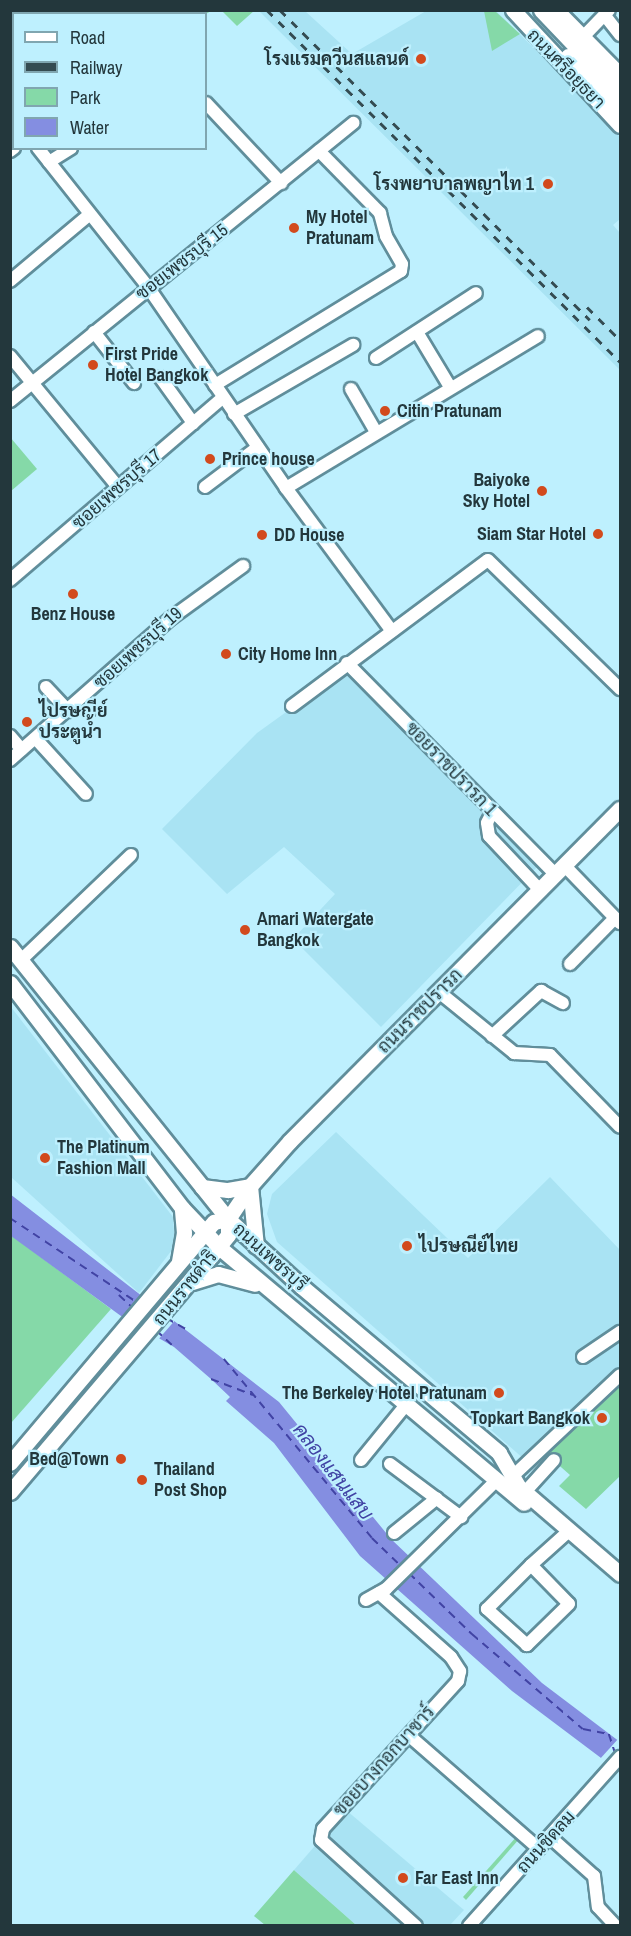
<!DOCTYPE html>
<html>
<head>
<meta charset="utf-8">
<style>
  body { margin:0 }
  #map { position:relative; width:631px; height:1936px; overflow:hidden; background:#bef0fe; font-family:"Archivo Narrow",Sarabun,sans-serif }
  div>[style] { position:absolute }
  .built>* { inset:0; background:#a9e3f3 }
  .green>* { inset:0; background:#85d9a8 }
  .water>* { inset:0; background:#848ee1 }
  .pier>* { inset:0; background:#bef0fe }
  .ferry>* { height:1.5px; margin-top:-0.75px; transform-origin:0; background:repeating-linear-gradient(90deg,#4143a4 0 8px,transparent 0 14px) }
  .roads { filter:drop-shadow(2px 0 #608e9b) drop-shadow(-2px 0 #608e9b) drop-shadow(0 2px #608e9b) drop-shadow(0 -2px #608e9b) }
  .minor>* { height:12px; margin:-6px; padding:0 6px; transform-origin:6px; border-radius:6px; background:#fff }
  .major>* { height:15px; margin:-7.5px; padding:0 7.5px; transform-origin:7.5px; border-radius:7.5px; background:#fff }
  .rail>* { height:3px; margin-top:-1.5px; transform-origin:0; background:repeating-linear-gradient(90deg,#344b51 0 8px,transparent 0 16px) }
  .dots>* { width:16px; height:16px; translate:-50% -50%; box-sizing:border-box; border:3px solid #bef0fe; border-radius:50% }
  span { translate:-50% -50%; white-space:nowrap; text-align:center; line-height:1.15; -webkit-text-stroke:4.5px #bef0fe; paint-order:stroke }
  .poi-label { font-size:18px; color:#23373c; font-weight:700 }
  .right { translate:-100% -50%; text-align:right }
  .left { translate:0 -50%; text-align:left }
  .street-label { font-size:18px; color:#23373c }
  .water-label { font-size:20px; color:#4143a4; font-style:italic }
  .frame { position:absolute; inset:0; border:12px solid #23373c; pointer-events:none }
  .legend { position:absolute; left:12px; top:12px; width:195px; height:138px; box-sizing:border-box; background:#bef0fe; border:2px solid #80a6b0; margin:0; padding:8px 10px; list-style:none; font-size:18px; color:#23373c }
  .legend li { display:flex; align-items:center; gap:12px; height:30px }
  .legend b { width:30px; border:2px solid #80a6b0 }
</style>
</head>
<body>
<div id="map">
  <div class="built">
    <div style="clip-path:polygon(259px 11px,305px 11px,352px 54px,426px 11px,496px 11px,547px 61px,620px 137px,620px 219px,613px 225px,620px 233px,620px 370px)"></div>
    <div style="clip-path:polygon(346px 669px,539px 865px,381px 1027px,293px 939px,335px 894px,284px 847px,227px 894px,162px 829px,257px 733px)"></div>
    <div style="clip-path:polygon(11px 1007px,173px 1217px,175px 1246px,139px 1293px,11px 1177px)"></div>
    <div style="clip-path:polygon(336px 1132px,468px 1258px,550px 1177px,620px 1250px,620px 1371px,525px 1460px,277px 1242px,267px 1214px,272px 1194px)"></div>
    <div style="clip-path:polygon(346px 1810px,464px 1910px,450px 1925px,356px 1925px,294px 1870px)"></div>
  </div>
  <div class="green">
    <div style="clip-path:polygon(255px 10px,237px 26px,222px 11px,222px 10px)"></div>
    <div style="clip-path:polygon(129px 11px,211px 11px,206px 14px)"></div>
    <div style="clip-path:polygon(484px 11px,495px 11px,520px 34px,492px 51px)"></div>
    <div style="clip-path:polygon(10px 437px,37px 469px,11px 491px,10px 491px)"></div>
    <div style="clip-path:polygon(11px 1235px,111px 1309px,11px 1423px)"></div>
    <div style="clip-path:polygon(620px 1382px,620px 1476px,586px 1509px,559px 1486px,570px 1475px,545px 1453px)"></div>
    <div style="clip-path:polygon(517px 1836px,520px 1838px,466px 1900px,463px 1897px)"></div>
    <div style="clip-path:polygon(294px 1870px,295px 1871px,356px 1925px,265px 1925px,254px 1916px)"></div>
  </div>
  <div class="water">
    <div style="clip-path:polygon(10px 1194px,279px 1402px,391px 1539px,542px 1683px,620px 1742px,613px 1767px,512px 1691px,360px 1556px,274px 1443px,226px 1401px,230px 1397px,211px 1379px,174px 1347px,121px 1316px,11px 1236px)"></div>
  </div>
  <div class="pier">
    <div style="clip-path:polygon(147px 1295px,177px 1318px,157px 1341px,124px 1322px)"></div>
    <div style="clip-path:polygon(619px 1738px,620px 1775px,619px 1776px,599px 1760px)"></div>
  </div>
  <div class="ferry">
    <div style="left:10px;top:1218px;width:154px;rotate:33.6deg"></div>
    <div style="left:119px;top:1295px;width:19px;rotate:43deg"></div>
    <div style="left:166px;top:1318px;width:23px;rotate:29deg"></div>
    <div style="left:156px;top:1330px;width:25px;rotate:43deg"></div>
    <div style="left:224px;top:1359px;width:232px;rotate:50.4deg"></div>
    <div style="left:372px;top:1538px;width:40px;rotate:44deg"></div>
    <div style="left:211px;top:1379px;width:45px;rotate:20.9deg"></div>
    <div style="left:409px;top:1573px;width:88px;rotate:44.1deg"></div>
    <div style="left:472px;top:1634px;width:146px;rotate:40.6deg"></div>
    <div style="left:583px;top:1729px;width:26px;rotate:11deg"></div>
    <div style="left:609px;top:1734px;width:22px;rotate:72deg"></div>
  </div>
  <div class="roads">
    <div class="minor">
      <div style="left:120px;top:10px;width:5px;rotate:53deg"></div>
      <div style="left:88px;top:14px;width:6px;rotate:-45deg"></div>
      <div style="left:606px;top:17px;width:23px;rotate:52deg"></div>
      <div style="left:583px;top:37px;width:37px;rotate:-46deg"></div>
      <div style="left:10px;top:71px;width:4px;rotate:-27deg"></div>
      <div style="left:206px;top:103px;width:110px;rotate:46.8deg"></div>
      <div style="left:10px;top:112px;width:6px;rotate:45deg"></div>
      <div style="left:38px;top:148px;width:177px;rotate:51.6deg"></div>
      <div style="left:148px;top:287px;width:244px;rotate:55.5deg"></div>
      <div style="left:286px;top:488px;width:178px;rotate:53.5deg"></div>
      <div style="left:10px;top:151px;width:5px;rotate:-37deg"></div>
      <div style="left:49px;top:162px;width:26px;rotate:-32deg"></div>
      <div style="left:10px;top:281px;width:103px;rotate:-39.9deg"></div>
      <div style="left:94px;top:332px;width:65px;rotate:51.9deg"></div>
      <div style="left:417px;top:332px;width:64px;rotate:59deg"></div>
      <div style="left:10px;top:356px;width:170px;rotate:50.5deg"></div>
      <div style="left:376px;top:358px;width:119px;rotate:-33deg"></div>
      <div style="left:160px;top:377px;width:57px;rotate:54.3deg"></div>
      <div style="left:215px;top:385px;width:218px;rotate:-31.5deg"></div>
      <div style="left:401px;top:271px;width:7px;rotate:-82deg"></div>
      <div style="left:402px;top:264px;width:32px;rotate:-120deg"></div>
      <div style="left:386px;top:236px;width:24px;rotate:-105deg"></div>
      <div style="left:380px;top:213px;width:87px;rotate:-134.5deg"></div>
      <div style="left:351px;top:389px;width:50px;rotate:59.8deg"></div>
      <div style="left:10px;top:401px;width:442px;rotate:-39deg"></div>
      <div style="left:234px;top:414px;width:138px;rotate:-30.1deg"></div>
      <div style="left:205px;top:487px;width:66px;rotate:-37deg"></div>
      <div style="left:286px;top:488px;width:294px;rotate:-31.1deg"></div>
      <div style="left:10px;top:580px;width:279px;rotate:-40.6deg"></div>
      <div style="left:347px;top:663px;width:296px;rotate:45.4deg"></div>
      <div style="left:46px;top:687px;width:33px;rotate:47deg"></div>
      <div style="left:292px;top:706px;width:244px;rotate:-36.7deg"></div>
      <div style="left:488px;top:560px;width:185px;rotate:44.3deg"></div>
      <div style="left:10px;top:736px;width:18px;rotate:49deg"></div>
      <div style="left:36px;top:739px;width:74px;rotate:47.7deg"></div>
      <div style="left:10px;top:760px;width:215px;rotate:-41.4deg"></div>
      <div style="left:171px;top:618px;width:89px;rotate:-35.8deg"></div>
      <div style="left:493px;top:811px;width:13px;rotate:117deg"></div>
      <div style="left:487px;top:823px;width:13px;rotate:81deg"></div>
      <div style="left:489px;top:836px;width:74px;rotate:46.6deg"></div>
      <div style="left:564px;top:865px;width:81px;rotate:46deg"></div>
      <div style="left:21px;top:960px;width:152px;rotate:-43.7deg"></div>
      <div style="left:570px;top:964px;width:64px;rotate:-45.6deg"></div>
      <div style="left:439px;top:992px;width:97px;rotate:39.1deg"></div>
      <div style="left:514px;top:1053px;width:36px;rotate:3deg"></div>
      <div style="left:550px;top:1055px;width:100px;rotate:45.8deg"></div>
      <div style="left:492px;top:1036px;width:67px;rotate:-42.6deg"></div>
      <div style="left:541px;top:991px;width:25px;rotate:29deg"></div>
      <div style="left:583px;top:1357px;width:45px;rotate:-34deg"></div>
      <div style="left:361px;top:1460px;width:70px;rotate:-50.8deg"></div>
      <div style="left:390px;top:1464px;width:89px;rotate:36.7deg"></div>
      <div style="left:515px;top:1474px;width:144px;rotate:-43.3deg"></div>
      <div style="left:525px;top:1492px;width:43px;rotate:-47.8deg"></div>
      <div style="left:394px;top:1533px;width:55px;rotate:-39.1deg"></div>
      <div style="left:531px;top:1565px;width:54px;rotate:45.7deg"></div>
      <div style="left:569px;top:1604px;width:59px;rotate:135.7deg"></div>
      <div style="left:527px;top:1645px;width:54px;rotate:-138deg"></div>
      <div style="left:487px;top:1609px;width:62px;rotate:-45deg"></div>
      <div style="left:531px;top:1565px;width:52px;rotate:-41.9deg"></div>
      <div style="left:379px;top:1593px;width:96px;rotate:41.6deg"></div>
      <div style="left:451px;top:1657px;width:17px;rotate:57deg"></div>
      <div style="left:460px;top:1671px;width:10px;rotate:101deg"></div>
      <div style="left:458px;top:1681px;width:200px;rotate:132.4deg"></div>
      <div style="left:323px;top:1829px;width:11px;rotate:100deg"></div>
      <div style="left:321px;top:1840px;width:128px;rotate:42.2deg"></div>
      <div style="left:366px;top:1600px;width:23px;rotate:-29deg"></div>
      <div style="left:386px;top:1589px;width:154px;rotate:-44.5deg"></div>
      <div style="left:413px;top:1739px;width:167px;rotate:41.1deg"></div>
      <div style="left:550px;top:1837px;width:59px;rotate:41.6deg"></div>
      <div style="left:594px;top:1876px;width:31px;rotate:83deg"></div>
      <div style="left:598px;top:1907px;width:26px;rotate:47deg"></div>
      <div style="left:469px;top:1926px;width:227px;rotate:-48.2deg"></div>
    </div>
    <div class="major">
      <div style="left:513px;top:10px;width:157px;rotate:47.1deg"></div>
      <div style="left:541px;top:10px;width:115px;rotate:46.4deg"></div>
      <div style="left:556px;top:10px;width:91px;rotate:45.4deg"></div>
      <div style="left:568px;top:56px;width:74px;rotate:45.5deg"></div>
      <div style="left:10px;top:947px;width:349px;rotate:51.3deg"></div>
      <div style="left:228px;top:1219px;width:99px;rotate:42.5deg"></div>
      <div style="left:301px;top:1286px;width:259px;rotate:40.1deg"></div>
      <div style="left:499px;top:1453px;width:39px;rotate:60deg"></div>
      <div style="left:519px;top:1487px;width:133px;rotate:40.7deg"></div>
      <div style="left:10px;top:983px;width:283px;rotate:52.6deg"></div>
      <div style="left:182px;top:1208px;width:54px;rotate:46.5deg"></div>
      <div style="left:219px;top:1247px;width:398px;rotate:40deg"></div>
      <div style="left:250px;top:1186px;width:60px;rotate:84.3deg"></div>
      <div style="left:202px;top:1187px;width:26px;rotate:7deg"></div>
      <div style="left:228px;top:1190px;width:22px;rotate:-10deg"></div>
      <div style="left:228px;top:1219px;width:40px;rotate:-56deg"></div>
      <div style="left:250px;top:1186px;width:60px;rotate:-48.4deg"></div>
      <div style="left:290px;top:1141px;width:468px;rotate:-45.2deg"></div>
      <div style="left:179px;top:1261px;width:28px;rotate:-80deg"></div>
      <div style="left:184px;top:1233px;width:25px;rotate:-95deg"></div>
      <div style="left:192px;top:1282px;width:27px;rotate:-17deg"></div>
      <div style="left:218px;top:1274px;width:38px;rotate:15deg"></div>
      <div style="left:10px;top:1463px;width:316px;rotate:-49.8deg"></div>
      <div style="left:214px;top:1222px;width:14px;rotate:-12deg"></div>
      <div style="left:10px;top:1492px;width:310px;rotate:-49.6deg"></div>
      <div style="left:211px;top:1256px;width:27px;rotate:-51deg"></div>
      <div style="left:228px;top:1235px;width:16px;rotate:-90deg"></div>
    </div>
  </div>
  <div class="rail">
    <div style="left:267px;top:10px;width:499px;rotate:44.9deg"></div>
    <div style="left:280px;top:10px;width:438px;rotate:45deg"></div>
    <div style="left:587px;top:307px;width:47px;rotate:45deg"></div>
  </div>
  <div class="dots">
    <div style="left:421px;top:59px;background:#d24a1d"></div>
    <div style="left:548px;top:184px;background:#d24a1d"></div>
    <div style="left:294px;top:228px;background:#d24a1d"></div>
    <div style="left:93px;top:365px;background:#d24a1d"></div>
    <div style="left:385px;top:411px;background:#d24a1d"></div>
    <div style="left:210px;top:459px;background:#d24a1d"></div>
    <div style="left:542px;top:491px;background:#d24a1d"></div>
    <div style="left:598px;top:534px;background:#d24a1d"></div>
    <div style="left:262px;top:535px;background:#d24a1d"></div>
    <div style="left:73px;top:594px;background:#d24a1d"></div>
    <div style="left:226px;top:654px;background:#d24a1d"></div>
    <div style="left:27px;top:722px;background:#d24a1d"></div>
    <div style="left:245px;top:930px;background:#d24a1d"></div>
    <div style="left:45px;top:1158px;background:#d24a1d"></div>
    <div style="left:407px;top:1246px;background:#d24a1d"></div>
    <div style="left:499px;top:1393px;background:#d24a1d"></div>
    <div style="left:602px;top:1418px;background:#d24a1d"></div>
    <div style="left:121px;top:1459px;background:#d24a1d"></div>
    <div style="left:142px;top:1480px;background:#d24a1d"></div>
    <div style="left:403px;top:1878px;background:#d24a1d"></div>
  </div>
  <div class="poi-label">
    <span class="right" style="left:409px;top:59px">โรงแรมควีนสแลนด์</span>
    <span class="right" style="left:534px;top:184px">โรงพยาบาลพญาไท 1</span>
    <span class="left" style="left:306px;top:228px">My Hotel<br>Pratunam</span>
    <span class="left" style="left:105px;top:365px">First Pride<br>Hotel Bangkok</span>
    <span class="left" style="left:397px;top:411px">Citin Pratunam</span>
    <span class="left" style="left:222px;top:459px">Prince house</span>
    <span class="right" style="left:530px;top:491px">Baiyoke<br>Sky Hotel</span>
    <span class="right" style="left:586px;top:534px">Siam Star Hotel</span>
    <span class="left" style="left:274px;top:535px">DD House</span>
    <span style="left:73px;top:614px">Benz House</span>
    <span class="left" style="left:238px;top:654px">City Home Inn</span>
    <span class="left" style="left:39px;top:722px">ไปรษณีย์<br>ประตูน้ำ</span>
    <span class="left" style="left:257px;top:930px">Amari Watergate<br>Bangkok</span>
    <span class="left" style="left:57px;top:1158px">The Platinum<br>Fashion Mall</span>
    <span class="left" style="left:419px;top:1246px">ไปรษณีย์ไทย</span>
    <span class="right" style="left:487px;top:1393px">The Berkeley Hotel Pratunam</span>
    <span class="right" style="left:590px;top:1418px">Topkart Bangkok</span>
    <span class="right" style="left:109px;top:1459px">Bed@Town</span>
    <span class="left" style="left:154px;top:1480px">Thailand<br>Post Shop</span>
    <span class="left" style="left:415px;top:1878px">Far East Inn</span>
  </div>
  <div class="street-label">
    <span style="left:566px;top:69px;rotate:46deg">ถนนศรีอยุธยา</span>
    <span style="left:182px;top:262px;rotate:-38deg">ซอยเพชรบุรี 15</span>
    <span style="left:117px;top:489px;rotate:-41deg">ซอยเพชรบุรี 17</span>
    <span style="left:138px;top:648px;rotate:-42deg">ซอยเพชรบุรี 19</span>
    <span style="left:451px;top:769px;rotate:46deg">ซอยราชปรารภ 1</span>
    <span style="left:420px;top:1011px;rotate:-45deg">ถนนราชปรารภ</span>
    <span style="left:270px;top:1257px;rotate:42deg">ถนนเพชรบุรี</span>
    <span style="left:185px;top:1288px;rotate:-51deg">ถนนราชดำริ</span>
    <span style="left:384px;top:1761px;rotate:-48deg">ซอยบางกอกบาซาร์</span>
    <span style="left:546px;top:1842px;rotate:-48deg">ถนนชิดลม</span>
  </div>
  <div class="water-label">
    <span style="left:334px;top:1471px;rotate:52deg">คลองแสนแสบ</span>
  </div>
  <div class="frame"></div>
  <ul class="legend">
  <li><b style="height:8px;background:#fff"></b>Road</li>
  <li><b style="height:8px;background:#344b51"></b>Railway</li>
  <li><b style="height:16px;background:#85d9a8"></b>Park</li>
  <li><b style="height:16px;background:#848ee1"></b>Water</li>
  </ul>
</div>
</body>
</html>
